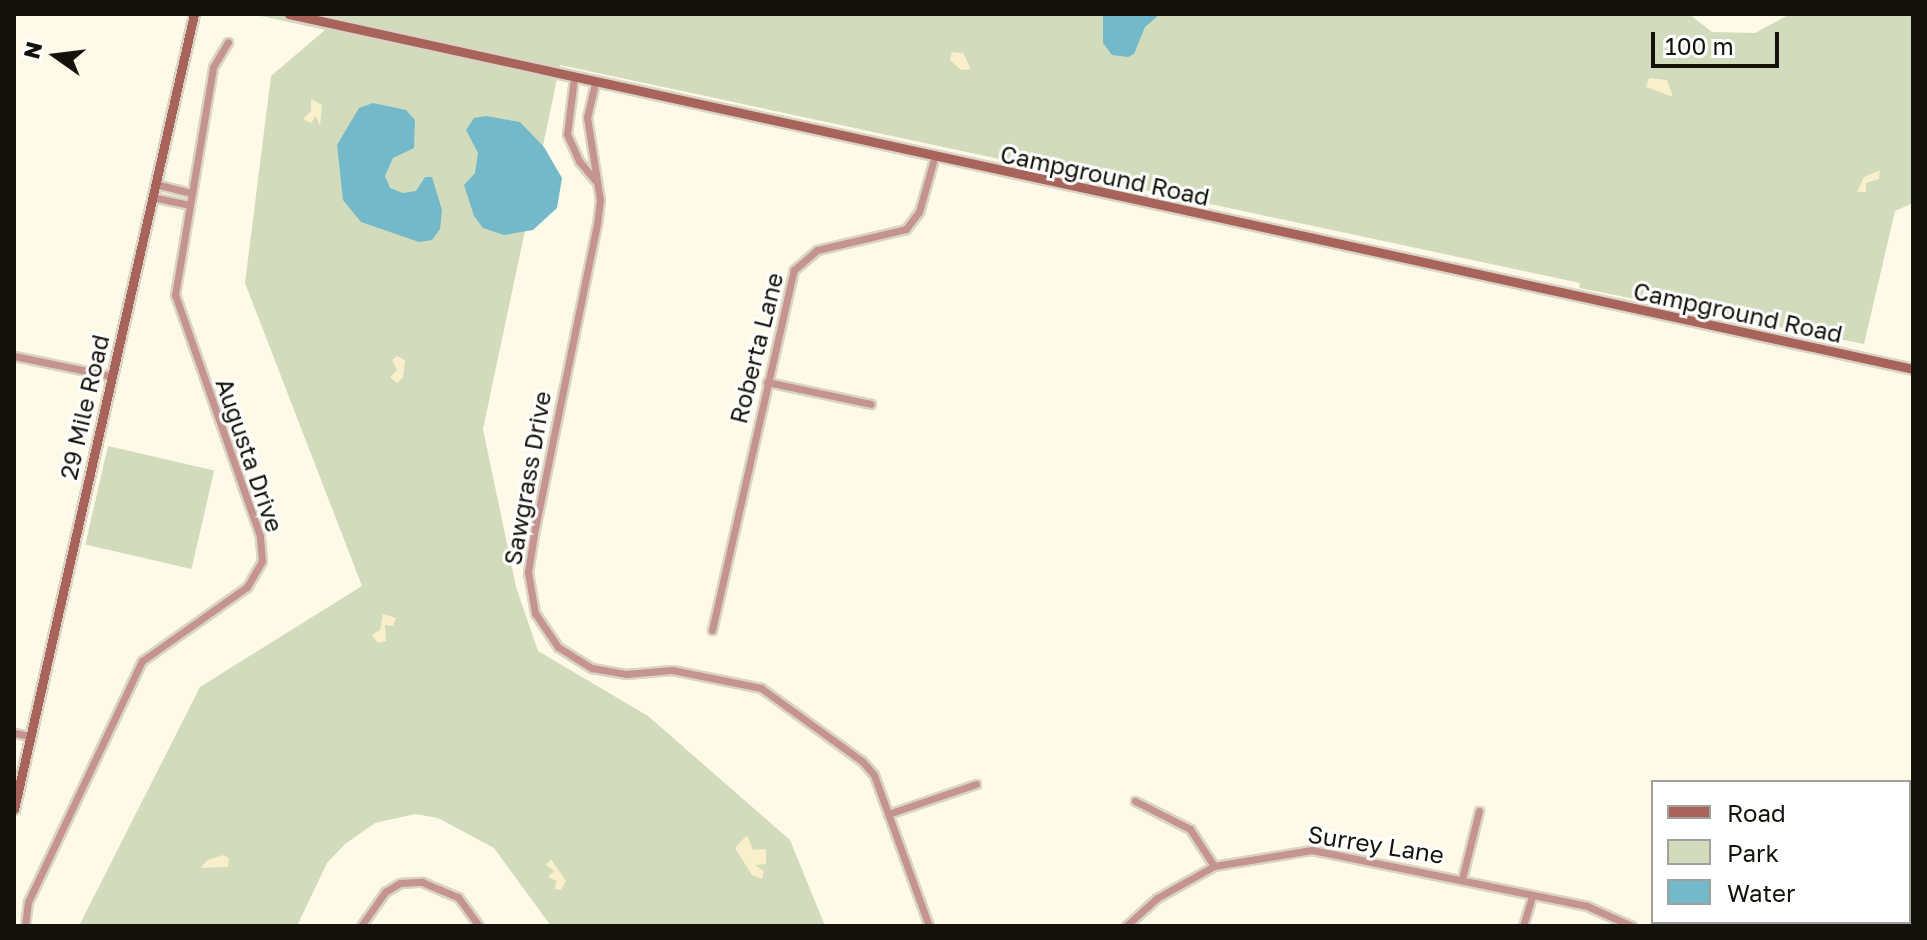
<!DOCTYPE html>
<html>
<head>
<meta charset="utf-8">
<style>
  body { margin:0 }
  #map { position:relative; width:1927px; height:940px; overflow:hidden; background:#fff9e8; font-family:"Golos Text",sans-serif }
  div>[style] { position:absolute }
  .green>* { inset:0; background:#d2dcbc; transform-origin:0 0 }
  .sand>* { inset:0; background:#f9efca }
  .water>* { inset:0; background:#73b9ca }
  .roads { filter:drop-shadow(2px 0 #dad4c5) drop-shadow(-2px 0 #dad4c5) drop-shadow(0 2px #dad4c5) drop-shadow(0 -2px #dad4c5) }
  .street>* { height:7px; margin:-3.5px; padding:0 3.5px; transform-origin:3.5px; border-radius:3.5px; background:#c5948e }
  .secondary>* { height:9px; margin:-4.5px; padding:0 4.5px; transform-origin:4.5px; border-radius:4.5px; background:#a8635b }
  span { translate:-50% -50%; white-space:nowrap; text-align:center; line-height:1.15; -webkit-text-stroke:6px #fff; paint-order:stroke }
  .street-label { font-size:24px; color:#15120b }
  .frame { position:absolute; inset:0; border:16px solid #15120b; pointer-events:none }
  .legend { position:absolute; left:1651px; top:780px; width:260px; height:144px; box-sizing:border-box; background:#fff; border:2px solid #a1a09d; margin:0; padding:10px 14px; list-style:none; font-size:24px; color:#15120b }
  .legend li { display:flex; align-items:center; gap:16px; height:40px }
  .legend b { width:40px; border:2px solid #a1a09d }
  .north { position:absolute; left:16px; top:16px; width:80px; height:80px; -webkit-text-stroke:6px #fff; paint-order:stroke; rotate:284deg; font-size:22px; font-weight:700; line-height:32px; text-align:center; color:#15120b }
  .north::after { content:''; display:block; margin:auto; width:28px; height:36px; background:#15120b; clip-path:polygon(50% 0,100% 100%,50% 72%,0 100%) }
  .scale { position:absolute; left:1651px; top:32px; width:128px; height:36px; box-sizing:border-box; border:4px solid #15120b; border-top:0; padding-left:10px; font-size:24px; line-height:28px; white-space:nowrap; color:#15120b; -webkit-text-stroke:6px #fff; paint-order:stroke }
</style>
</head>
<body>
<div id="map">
  <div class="green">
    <div style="clip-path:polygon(252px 14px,1689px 14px,1712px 32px,1755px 33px,1790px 14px,1913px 14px,1913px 203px,1895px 211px,1864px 344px,1579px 288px,1580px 283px,560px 65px,483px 429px,516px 587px,538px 651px,648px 716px,790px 840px,825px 926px,551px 926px,494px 848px,438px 818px,415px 814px,375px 823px,345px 844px,327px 863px,297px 926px,79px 926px,200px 687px,362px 586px,245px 283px,271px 76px,325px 30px)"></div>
    <div style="left:108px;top:446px;width:109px;height:101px;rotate:13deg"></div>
  </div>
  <div class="sand">
    <div style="clip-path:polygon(952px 52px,963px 53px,971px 69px,961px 70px,950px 60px)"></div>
    <div style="clip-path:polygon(1649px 78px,1667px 80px,1673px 97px,1646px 87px)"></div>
    <div style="clip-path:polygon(311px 99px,322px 105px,320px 126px,316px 116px,311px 123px,303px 119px,311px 111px)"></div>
    <div style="clip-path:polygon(1880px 170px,1879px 179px,1866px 183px,1866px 192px,1857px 192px,1864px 177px)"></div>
    <div style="clip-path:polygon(397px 356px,405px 360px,403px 378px,397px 383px,390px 377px,397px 370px,392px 360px)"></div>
    <div style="clip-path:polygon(383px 614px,396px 618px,393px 626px,385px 625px,386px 641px,378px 643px,372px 635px,380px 630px)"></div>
    <div style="clip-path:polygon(747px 835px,753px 850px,766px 849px,766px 864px,755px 865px,764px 871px,762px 879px,752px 875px,735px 848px)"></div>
    <div style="clip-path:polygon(224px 855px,229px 859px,228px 867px,201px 868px,207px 860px)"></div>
    <div style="clip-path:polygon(551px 859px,566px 881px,561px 890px,554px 889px,557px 881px,548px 877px,554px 871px,546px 865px)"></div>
  </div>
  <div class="water">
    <div style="clip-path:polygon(1103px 14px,1160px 14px,1145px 27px,1134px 54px,1128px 57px,1112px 55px,1103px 43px)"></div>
    <div style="clip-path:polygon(373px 103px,406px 110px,415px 120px,414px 148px,393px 158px,385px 176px,390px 188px,403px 193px,416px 191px,425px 177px,432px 177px,442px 210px,440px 229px,432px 240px,419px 242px,361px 222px,343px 200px,337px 145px,359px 108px)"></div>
    <div style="clip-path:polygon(486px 116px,520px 122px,544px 147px,562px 178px,557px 208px,533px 230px,504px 235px,483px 228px,474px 216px,464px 185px,475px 173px,478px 153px,466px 130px,474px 118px)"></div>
  </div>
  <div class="roads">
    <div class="street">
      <div style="left:574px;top:78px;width:56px;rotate:97.1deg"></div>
      <div style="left:567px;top:134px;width:30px;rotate:66deg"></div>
      <div style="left:579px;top:161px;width:25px;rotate:50deg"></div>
      <div style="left:595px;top:83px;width:35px;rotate:103deg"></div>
      <div style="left:587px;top:117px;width:84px;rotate:81.1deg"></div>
      <div style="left:600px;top:200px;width:24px;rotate:97deg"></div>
      <div style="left:597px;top:224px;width:310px;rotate:101.5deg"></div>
      <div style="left:535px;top:528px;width:45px;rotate:99deg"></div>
      <div style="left:528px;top:572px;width:42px;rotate:80.3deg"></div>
      <div style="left:535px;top:613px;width:41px;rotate:55.9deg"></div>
      <div style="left:558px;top:647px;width:40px;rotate:32deg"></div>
      <div style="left:592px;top:668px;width:35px;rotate:10deg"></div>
      <div style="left:626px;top:674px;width:46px;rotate:-5deg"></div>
      <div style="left:672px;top:670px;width:91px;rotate:11.4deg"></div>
      <div style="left:761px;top:688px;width:125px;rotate:35.9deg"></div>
      <div style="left:862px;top:761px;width:18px;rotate:49deg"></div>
      <div style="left:874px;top:775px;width:161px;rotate:70deg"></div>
      <div style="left:155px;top:184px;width:37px;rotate:14deg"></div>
      <div style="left:152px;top:197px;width:38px;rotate:12deg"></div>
      <div style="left:14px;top:356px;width:99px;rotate:11.7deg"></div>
      <div style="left:767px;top:382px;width:106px;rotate:11.9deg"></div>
      <div style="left:712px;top:630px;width:369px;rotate:-77.2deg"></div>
      <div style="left:794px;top:270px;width:30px;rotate:-41deg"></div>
      <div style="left:817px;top:250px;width:91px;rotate:-13.3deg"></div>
      <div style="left:906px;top:229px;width:21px;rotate:-53deg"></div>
      <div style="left:919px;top:212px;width:55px;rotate:-74.2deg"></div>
      <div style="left:14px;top:733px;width:16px;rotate:11deg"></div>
      <div style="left:1135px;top:801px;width:62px;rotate:27deg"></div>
      <div style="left:1190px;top:829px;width:44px;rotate:57deg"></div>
      <div style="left:888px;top:814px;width:93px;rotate:-18.8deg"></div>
      <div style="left:1462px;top:879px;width:70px;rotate:-76deg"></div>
      <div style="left:25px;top:926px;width:24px;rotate:-83deg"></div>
      <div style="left:28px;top:902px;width:267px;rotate:-64.7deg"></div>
      <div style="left:142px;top:661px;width:128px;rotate:-35.2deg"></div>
      <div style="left:247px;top:587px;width:30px;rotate:-60deg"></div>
      <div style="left:262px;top:561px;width:25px;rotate:-95deg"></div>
      <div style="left:260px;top:536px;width:256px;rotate:-109.4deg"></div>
      <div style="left:175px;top:295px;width:231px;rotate:-80.5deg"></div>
      <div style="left:213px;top:67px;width:29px;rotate:-59deg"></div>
      <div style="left:361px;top:926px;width:42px;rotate:-54.8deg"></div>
      <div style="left:385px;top:892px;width:17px;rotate:-31deg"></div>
      <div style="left:400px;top:883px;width:22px;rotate:-3deg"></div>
      <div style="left:422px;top:882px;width:39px;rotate:23deg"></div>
      <div style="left:458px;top:897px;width:36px;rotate:54deg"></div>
      <div style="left:1126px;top:926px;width:42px;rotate:-42.1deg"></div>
      <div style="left:1157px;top:898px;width:65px;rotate:-29.3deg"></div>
      <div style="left:1214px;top:866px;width:99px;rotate:-9.3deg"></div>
      <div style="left:1312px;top:850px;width:281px;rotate:11.5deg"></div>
      <div style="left:1587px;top:906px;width:49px;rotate:24deg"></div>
      <div style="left:1523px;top:926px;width:31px;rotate:-73deg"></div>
    </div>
    <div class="secondary">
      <div style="left:289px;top:14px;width:1662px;rotate:12.33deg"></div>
      <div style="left:14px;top:809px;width:815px;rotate:-77.24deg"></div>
    </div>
  </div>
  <div class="street-label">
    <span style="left:1105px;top:175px;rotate:12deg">Campground Road</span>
    <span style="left:1738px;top:312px;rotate:12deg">Campground Road</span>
    <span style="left:756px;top:348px;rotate:-76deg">Roberta Lane</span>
    <span style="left:84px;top:407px;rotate:-77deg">29 Mile Road</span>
    <span style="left:250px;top:455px;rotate:71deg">Augusta Drive</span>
    <span style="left:527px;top:478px;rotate:-80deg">Sawgrass Drive</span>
    <span style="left:1376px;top:844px;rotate:9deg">Surrey Lane</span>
  </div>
  <div class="frame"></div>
  <ul class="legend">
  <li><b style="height:10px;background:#a8635b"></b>Road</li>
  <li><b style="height:22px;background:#d2dcbc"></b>Park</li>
  <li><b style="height:22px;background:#73b9ca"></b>Water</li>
  </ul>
  <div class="north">N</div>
  <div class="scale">100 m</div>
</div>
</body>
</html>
